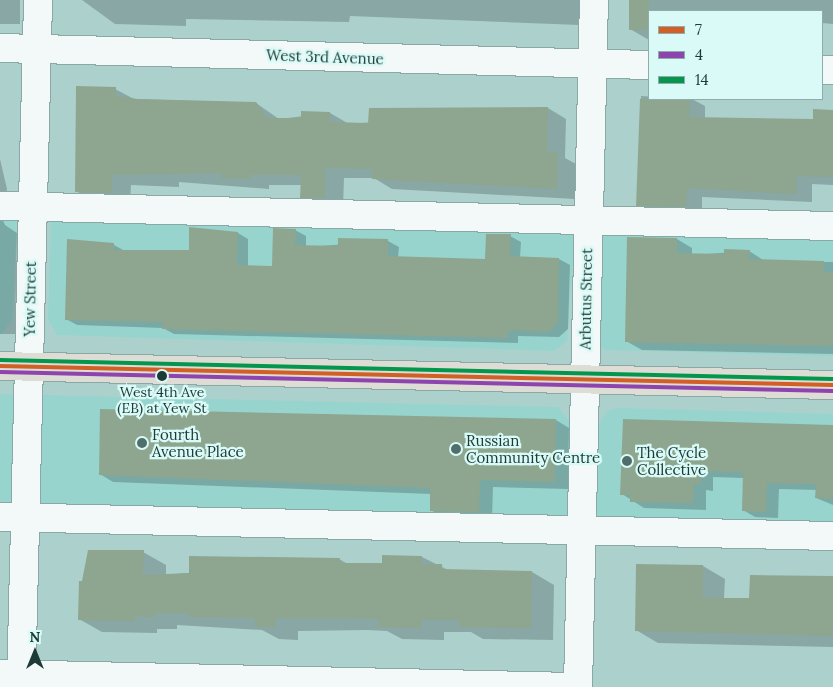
<!DOCTYPE html>
<html>
<head>
<meta charset="utf-8">
<style>
  body { margin:0 }
  #map { position:relative; width:833px; height:687px; overflow:hidden; background:#acd1cd; font-family:Lora,serif }
  div>[style] { position:absolute }
  .built>* { inset:0; background:#98d4ce }
  .shadow>* { inset:0; background:#0003; transform-origin:0 0 }
  .building>* { inset:0; background:#8ea68f; transform-origin:0 0 }
  .roads { filter:drop-shadow(1px 0 #8aa8a4) drop-shadow(-1px 0 #8aa8a4) drop-shadow(0 1px #8aa8a4) drop-shadow(0 -1px #8aa8a4) }
  .minor>* { height:28px; margin:-14px; padding:0 14px; transform-origin:14px; border-radius:14px; background:#f3f8f8 }
  .major>* { height:28px; margin:-14px; padding:0 14px; transform-origin:14px; border-radius:14px; background:#ddddd6 }
  .bus-1>* { height:4px; margin:-2px; padding:0 2px; transform-origin:2px; border-radius:2px; background:#d25f25 }
  .bus-2>* { height:4px; margin:-2px; padding:0 2px; transform-origin:2px; border-radius:2px; background:#8e44ad }
  .bus-3>* { height:4px; margin:-2px; padding:0 2px; transform-origin:2px; border-radius:2px; background:#04964d }
  .dots>* { width:14px; height:14px; translate:-50% -50%; box-sizing:border-box; border:2px solid #d9faf6; border-radius:50% }
  span { translate:-50% -50%; white-space:nowrap; text-align:center; line-height:1.15; -webkit-text-stroke:4.5px #d9faf6; paint-order:stroke }
  .bus-label { font-size:14px; color:#1e3a37 }
  .street-label { font-size:15px; color:#1e3a37 }
  .poi-label { font-size:15px; color:#1e3a37 }
  .left { translate:0 -50%; text-align:left }
  .legend { position:absolute; left:648px; top:10px; width:175px; height:90px; box-sizing:border-box; background:#d9faf6; border:1px solid #8eadaa; margin:0; padding:6px 9px; list-style:none; font-size:15px; color:#1e3a37 }
  .legend li { display:flex; align-items:center; gap:10px; height:25px }
  .legend b { width:25px; border:1px solid #8eadaa }
  .north { position:absolute; left:10px; top:627px; width:50px; height:50px; -webkit-text-stroke:4px #d9faf6; paint-order:stroke; rotate:0deg; font-size:14px; font-weight:700; line-height:20px; text-align:center; color:#1e3a37 }
  .north::after { content:''; display:block; margin:auto; width:18px; height:22px; background:#1e3a37; clip-path:polygon(50% 0,100% 100%,50% 72%,0 100%) }
</style>
</head>
<body>
<div id="map">
  <div class="built">
    <div style="clip-path:polygon(0 215px,17px 219px,12px 320px,0 336px)"></div>
    <div style="clip-path:polygon(51px 217px,560px 226px,575px 235px,567px 341px,554px 351px,57px 335px,48px 320px)"></div>
    <div style="clip-path:polygon(833px 232px,833px 356px,607px 350px,596px 345px,597px 233px)"></div>
    <div style="clip-path:polygon(0 394px,558px 407px,572px 424px,570px 510px,563px 518px,0 507px)"></div>
    <div style="clip-path:polygon(618px 408px,833px 414px,833px 529px,596px 522px,598px 425px,607px 411px)"></div>
  </div>
  <div class="shadow">
    <div style="left:0;top:0;width:20px;height:24px"></div>
    <div style="clip-path:polygon(82px 0,580px 0,579px 25px,350px 16px,349px 22px,186px 19px,186px 26px,115px 24px)"></div>
    <div style="clip-path:polygon(630px 0,833px 0,833px 24px,822px 23px,822px 11px,649px 11px,649px 40px,630px 29px)"></div>
    <div style="clip-path:polygon(115px 89px,134px 99px,256px 103px,279px 119px,330px 113px,349px 124px,548px 108px,566px 119px,565px 158px,576px 164px,575px 199px,392px 189px,374px 178px,344px 178px,343px 208px,320px 208px,301px 197px,302px 185px,269px 185px,269px 189px,179px 182px,179px 187px,131px 185px,130px 203px,95px 202px,76px 191px)"></div>
    <div style="clip-path:polygon(641px 96px,692px 99px,705px 106px,705px 119px,814px 120px,833px 111px,833px 185px,812px 184px,812px 202px,702px 197px,702px 215px,653px 214px,638px 205px)"></div>
    <div style="clip-path:polygon(0 159px,7px 189px,1px 216px,5px 225px,17px 233px,15px 334px,0 334px)"></div>
    <div style="clip-path:polygon(191px 228px,238px 233px,248px 239px,248px 266px,273px 267px,295px 230px,306px 236px,306px 247px,388px 241px,399px 247px,398px 258px,486px 261px,510px 236px,521px 242px,520px 258px,559px 259px,570px 265px,568px 329px,559px 337px,518px 336px,518px 343px,174px 334px,163px 328px,77px 325px,66px 319px,114px 245px,125px 251px,190px 252px)"></div>
    <div style="clip-path:polygon(677px 239px,692px 248px,692px 255px,749px 251px,765px 261px,833px 262px,833px 354px,642px 350px,626px 341px)"></div>
    <div style="clip-path:polygon(101px 410px,556px 420px,569px 428px,568px 489px,493px 487px,492px 519px,444px 518px,431px 510px,431px 494px,113px 482px,100px 474px)"></div>
    <div style="clip-path:polygon(833px 426px,833px 505px,816px 498px,817px 490px,779px 489px,778px 518px,755px 517px,743px 510px,744px 478px,713px 477px,713px 491px,706px 490px,706px 510px,644px 508px,622px 494px)"></div>
    <div style="clip-path:polygon(143px 552px,166px 565px,166px 575px,339px 559px,348px 564px,383px 565px,422px 557px,450px 571px,532px 572px,554px 585px,553px 640px,483px 639px,471px 632px,444px 632px,444px 640px,402px 639px,387px 631px,367px 630px,298px 631px,298px 640px,279px 639px,262px 630px,177px 625px,177px 629px,157px 629px,157px 633px,102px 632px,79px 619px)"></div>
    <div style="clip-path:polygon(703px 566px,725px 579px,724px 599px,750px 600px,833px 577px,833px 647px,658px 643px,636px 630px)"></div>
  </div>
  <div class="building">
    <div style="left:629px;top:0;width:20px;height:30px"></div>
    <div style="clip-path:polygon(76px 86px,116px 87px,116px 96px,138px 99px,256px 102px,267px 118px,301px 118px,301px 111px,330px 112px,330px 122px,368px 123px,369px 108px,548px 107px,547px 152px,558px 152px,557px 189px,372px 179px,372px 169px,325px 168px,325px 198px,300px 198px,301px 175px,250px 175px,250px 179px,221px 178px,222px 173px,112px 175px,112px 193px,75px 192px)"></div>
    <div style="clip-path:polygon(640px 99px,690px 99px,689px 117px,813px 119px,813px 109px,833px 110px,833px 177px,797px 176px,796px 194px,687px 188px,686px 207px,636px 206px)"></div>
    <div style="clip-path:polygon(189px 227px,238px 232px,237px 265px,272px 266px,273px 228px,296px 229px,295px 245px,338px 246px,338px 238px,388px 239px,388px 256px,485px 259px,486px 234px,511px 234px,510px 256px,559px 258px,558px 323px,548px 332px,508px 330px,508px 338px,162px 329px,163px 322px,65px 320px,67px 239px,114px 243px,114px 250px,189px 250px)"></div>
    <div style="clip-path:polygon(627px 237px,677px 238px,677px 253px,724px 254px,724px 249px,750px 250px,749px 259px,824px 261px,824px 272px,833px 272px,833px 346px,625px 342px)"></div>
    <div style="clip-path:polygon(100px 409px,556px 419px,555px 482px,480px 480px,479px 512px,430px 511px,430px 488px,99px 475px)"></div>
    <div style="clip-path:polygon(623px 419px,833px 425px,833px 499px,815px 498px,816px 484px,767px 483px,766px 512px,742px 511px,743px 472px,701px 471px,701px 484px,694px 484px,693px 503px,630px 502px,630px 495px,620px 495px)"></div>
    <div style="clip-path:polygon(88px 550px,144px 550px,143px 575px,189px 573px,189px 556px,340px 558px,339px 563px,382px 563px,382px 555px,422px 556px,422px 564px,442px 564px,442px 569px,532px 571px,531px 628px,459px 627px,459px 620px,422px 620px,422px 628px,378px 627px,379px 619px,343px 618px,276px 618px,276px 627px,255px 627px,255px 618px,188px 617px,188px 613px,155px 613px,155px 617px,135px 616px,135px 621px,78px 620px,79px 581px,82px 581px)"></div>
    <div style="clip-path:polygon(636px 564px,703px 565px,703px 598px,749px 598px,750px 575px,833px 576px,833px 636px,635px 631px)"></div>
  </div>
  <div class="roads">
    <div class="minor">
      <div style="left:0;top:48px;width:649px;rotate:1.5deg"></div>
      <div style="left:822px;top:70px;width:11px"></div>
      <div style="left:0;top:206px;width:833px;rotate:1.38deg"></div>
      <div style="left:0;top:517px;width:833px;rotate:1.31deg"></div>
      <div style="left:0;top:674px;width:573px;rotate:1.3deg"></div>
      <div style="left:21px;top:687px;width:687px;rotate:-88.58deg"></div>
      <div style="left:578px;top:687px;width:687px;rotate:-88.67deg"></div>
    </div>
    <div class="major">
      <div style="left:0;top:366px;width:833px;rotate:1.31deg"></div>
    </div>
  </div>
  <div class="bus-1">
    <div style="left:0;top:366px;width:833px;rotate:1.31deg"></div>
  </div>
  <div class="bus-2">
    <div style="left:0;top:372px;width:833px;rotate:1.31deg"></div>
  </div>
  <div class="bus-3">
    <div style="left:0;top:360px;width:833px;rotate:1.31deg"></div>
  </div>
  <div class="dots">
    <div style="left:162px;top:376px;background:#1e3a37"></div>
    <div style="left:142px;top:443px;background:#506f6c"></div>
    <div style="left:456px;top:449px;background:#506f6c"></div>
    <div style="left:627px;top:461px;background:#506f6c"></div>
  </div>
  <div class="bus-label">
    <span style="left:162px;top:400px">West 4th Ave<br>(EB) at Yew St</span>
  </div>
  <div class="street-label">
    <span style="left:325px;top:57px;rotate:2deg">West 3rd Avenue</span>
    <span style="left:30px;top:299px;rotate:-89deg">Yew Street</span>
    <span style="left:586px;top:299px;rotate:-89deg">Arbutus Street</span>
  </div>
  <div class="poi-label">
    <span class="left" style="left:152px;top:443px">Fourth<br>Avenue Place</span>
    <span class="left" style="left:466px;top:449px">Russian<br>Community Centre</span>
    <span class="left" style="left:637px;top:461px">The Cycle<br>Collective</span>
  </div>
  <ul class="legend">
  <li><b style="height:6px;background:#d25f25"></b>7</li>
  <li><b style="height:6px;background:#8e44ad"></b>4</li>
  <li><b style="height:6px;background:#04964d"></b>14</li>
  </ul>
  <div class="north">N</div>
</div>
</body>
</html>
